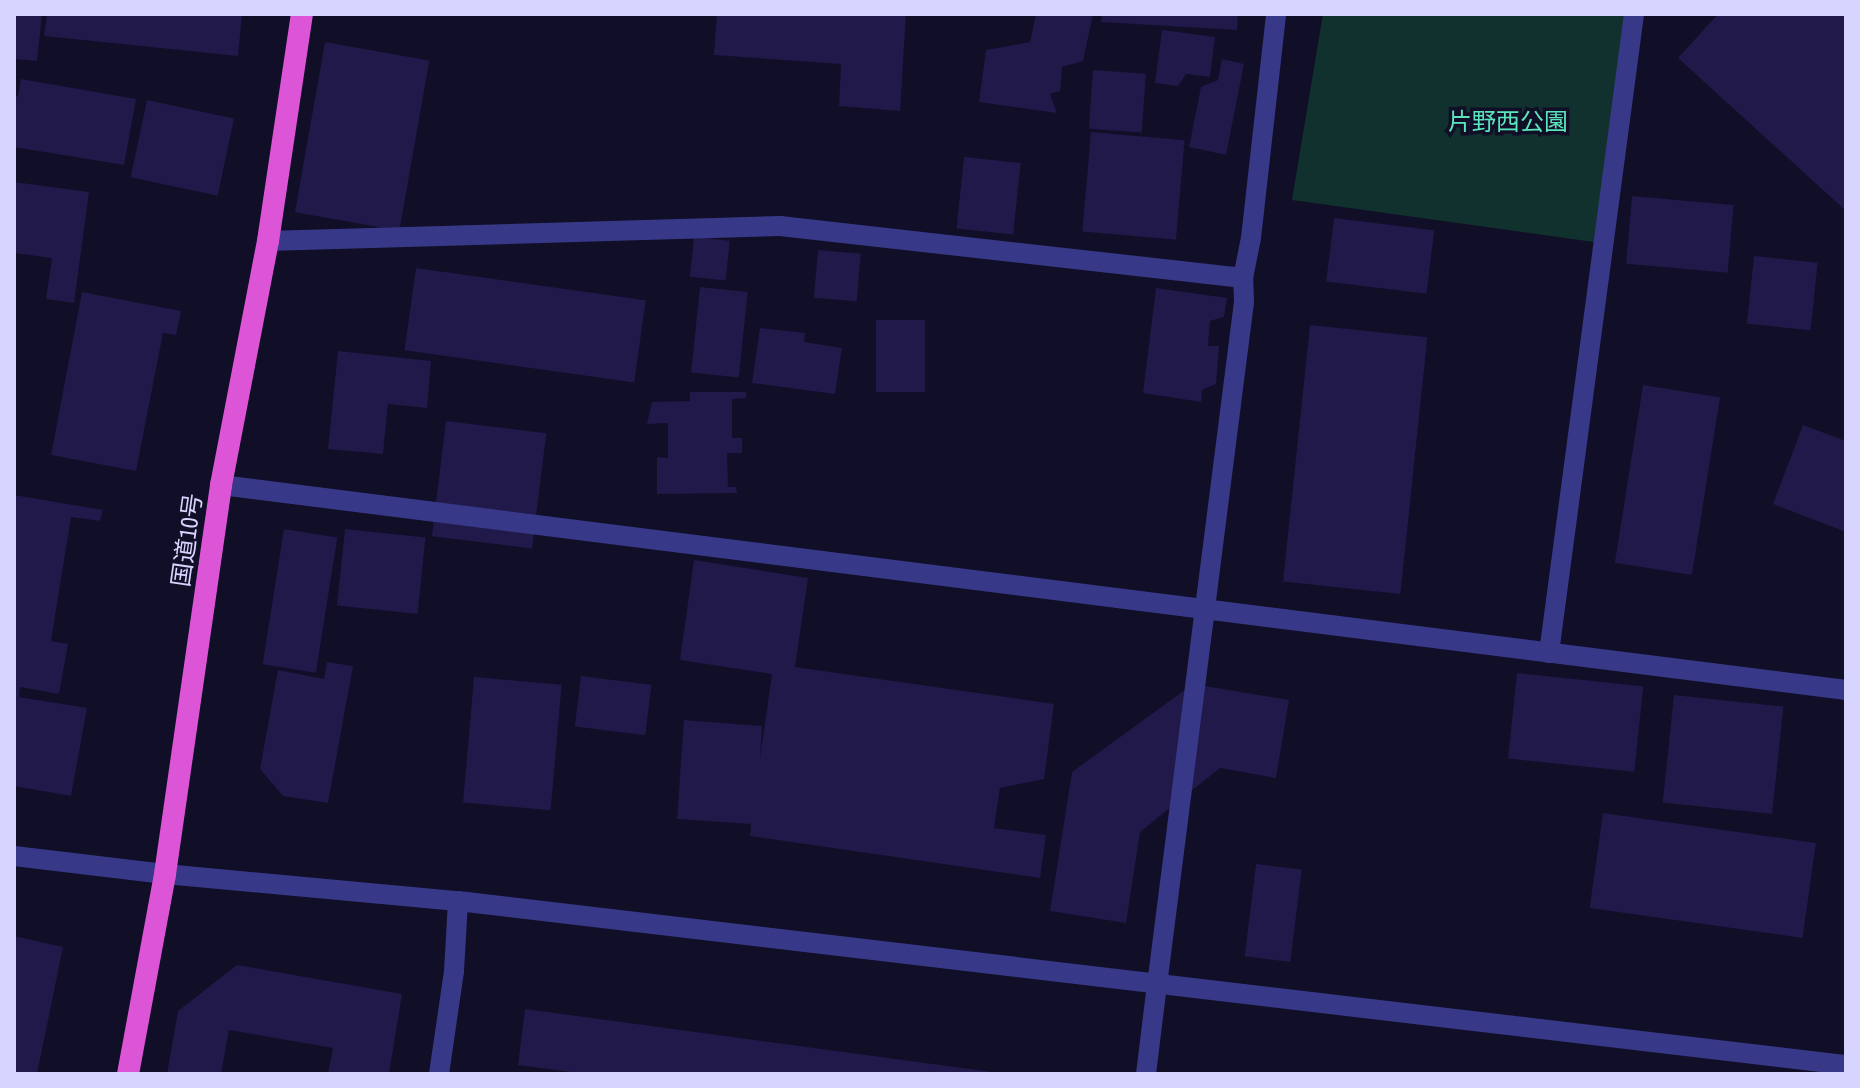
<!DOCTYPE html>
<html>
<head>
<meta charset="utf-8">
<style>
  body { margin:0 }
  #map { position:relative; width:1860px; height:1088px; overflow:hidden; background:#110e27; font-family:"Archivo Narrow","Noto Sans JP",sans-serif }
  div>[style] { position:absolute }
  .green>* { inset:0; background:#11312e }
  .building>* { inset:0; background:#201949; transform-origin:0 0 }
  .minor>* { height:20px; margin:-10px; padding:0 10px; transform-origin:10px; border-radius:10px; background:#373988 }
  .tertiary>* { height:20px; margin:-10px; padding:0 10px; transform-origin:10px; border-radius:10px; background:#373988 }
  .trunk>* { height:22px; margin:-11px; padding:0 11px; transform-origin:11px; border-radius:11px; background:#dc55d6 }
  span { translate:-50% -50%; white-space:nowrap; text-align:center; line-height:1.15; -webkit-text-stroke:7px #110e27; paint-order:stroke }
  .park-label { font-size:24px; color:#5ae5bb }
  .street-label { font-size:24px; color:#d7d4ff }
  .frame { position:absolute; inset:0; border:16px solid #d7d4ff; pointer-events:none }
</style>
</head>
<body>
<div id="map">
  <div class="green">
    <div style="clip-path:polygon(1323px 14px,1635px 14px,1601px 243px,1292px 200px)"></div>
  </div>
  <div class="building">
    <div style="clip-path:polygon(14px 14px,42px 14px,37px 61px,14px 59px)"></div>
    <div style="clip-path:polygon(47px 14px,242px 14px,238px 56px,44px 36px)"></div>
    <div style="clip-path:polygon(717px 14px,906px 14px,900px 111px,839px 106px,841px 64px,714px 55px)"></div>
    <div style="clip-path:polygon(1036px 14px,1093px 14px,1083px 61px,1062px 67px,1060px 91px,1050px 94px,1057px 113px,979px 102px,986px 50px,1030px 42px)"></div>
    <div style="clip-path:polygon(1102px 14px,1238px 14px,1237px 30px,1101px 22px)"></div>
    <div style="clip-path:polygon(1718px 14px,1846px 14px,1846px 211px,1678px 58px)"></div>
    <div style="clip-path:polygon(1162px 30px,1215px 37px,1210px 77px,1186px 74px,1178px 86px,1155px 83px)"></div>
    <div style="left:325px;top:42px;width:106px;height:173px;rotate:10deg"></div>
    <div style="clip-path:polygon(1222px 59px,1244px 64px,1226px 155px,1189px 147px,1201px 87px,1218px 80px)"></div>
    <div style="left:1093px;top:70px;width:53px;height:59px;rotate:4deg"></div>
    <div style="clip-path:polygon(21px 79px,136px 99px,124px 165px,14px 147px,14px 97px,18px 96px)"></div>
    <div style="left:147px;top:100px;width:89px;height:79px;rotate:12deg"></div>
    <div style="left:1091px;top:132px;width:94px;height:100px;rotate:5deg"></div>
    <div style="left:964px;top:157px;width:57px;height:72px;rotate:6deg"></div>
    <div style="clip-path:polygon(14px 182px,89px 192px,74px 303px,46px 299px,52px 258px,14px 253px)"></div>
    <div style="left:1632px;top:196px;width:102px;height:68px;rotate:5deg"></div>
    <div style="left:1334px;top:218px;width:101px;height:64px;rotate:7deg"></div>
    <div style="left:694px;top:237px;width:36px;height:40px;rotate:6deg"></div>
    <div style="left:818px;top:250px;width:43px;height:48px;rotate:5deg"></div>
    <div style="left:1754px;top:256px;width:64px;height:68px;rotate:6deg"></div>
    <div style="left:416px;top:268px;width:232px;height:83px;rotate:8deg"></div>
    <div style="left:700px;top:287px;width:48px;height:86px;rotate:6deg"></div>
    <div style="clip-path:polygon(1156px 288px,1227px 298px,1224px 317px,1210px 321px,1208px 346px,1219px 346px,1216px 384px,1202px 390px,1201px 402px,1143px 393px)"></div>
    <div style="clip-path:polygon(82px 292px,181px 311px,176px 335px,163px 333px,136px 471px,51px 455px)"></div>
    <div style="left:876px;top:320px;width:49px;height:72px"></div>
    <div style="left:1310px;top:325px;width:118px;height:258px;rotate:6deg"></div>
    <div style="clip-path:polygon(760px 328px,805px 333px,804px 342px,842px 348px,835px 394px,752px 383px)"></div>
    <div style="clip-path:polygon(338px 351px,431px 361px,427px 408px,388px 404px,383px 454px,328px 449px)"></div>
    <div style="left:1643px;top:385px;width:78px;height:180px;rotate:9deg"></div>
    <div style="clip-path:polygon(690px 392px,746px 392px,746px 398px,732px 399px,732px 438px,742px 438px,742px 453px,727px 453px,728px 487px,736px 487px,737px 493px,657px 494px,657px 457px,668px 458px,668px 423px,647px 424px,652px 402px,690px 401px)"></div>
    <div style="left:446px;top:421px;width:101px;height:116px;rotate:7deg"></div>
    <div style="clip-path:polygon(1803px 425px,1846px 441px,1846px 532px,1773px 504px)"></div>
    <div style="clip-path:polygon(14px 495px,103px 510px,100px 521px,71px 517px,51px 641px,68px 644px,59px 694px,20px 687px,19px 697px,87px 708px,71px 796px,14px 786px)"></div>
    <div style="left:284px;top:529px;width:54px;height:137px;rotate:9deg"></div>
    <div style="left:345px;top:529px;width:81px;height:77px;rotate:6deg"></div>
    <div style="clip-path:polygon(694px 560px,808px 578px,795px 667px,1054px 704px,1044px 779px,1000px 788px,994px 828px,1046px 835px,1040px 878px,750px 836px,751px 824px,677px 819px,684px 720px,762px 726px,760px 759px,772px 674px,680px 660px)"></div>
    <div style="clip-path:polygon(327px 662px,353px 666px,328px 803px,283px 796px,260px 769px,278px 670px,324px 679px)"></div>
    <div style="left:1517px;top:673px;width:127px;height:86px;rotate:6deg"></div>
    <div style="left:581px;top:676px;width:71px;height:51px;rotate:7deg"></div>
    <div style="left:474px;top:677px;width:88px;height:126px;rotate:5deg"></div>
    <div style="clip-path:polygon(1193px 684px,1289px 700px,1276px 778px,1220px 768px,1140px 832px,1126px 923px,1050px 911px,1072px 772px)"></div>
    <div style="left:1674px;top:695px;width:110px;height:108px;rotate:6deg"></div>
    <div style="left:1603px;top:813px;width:215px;height:96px;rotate:8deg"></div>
    <div style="left:1256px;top:864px;width:46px;height:93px;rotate:7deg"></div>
    <div style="clip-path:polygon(14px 936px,63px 947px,37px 1074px,14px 1074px)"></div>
    <div style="clip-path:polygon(237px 965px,402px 994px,389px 1074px,328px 1074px,333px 1048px,229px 1030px,221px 1074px,167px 1074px,178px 1011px)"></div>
    <div style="clip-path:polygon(525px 1009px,992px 1072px,992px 1074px,585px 1074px,518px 1065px)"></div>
  </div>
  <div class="minor">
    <div style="left:268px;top:241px;width:512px;rotate:-1.68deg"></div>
    <div style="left:780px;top:226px;width:466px;rotate:6.4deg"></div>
    <div style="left:221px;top:485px;width:1638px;rotate:7.19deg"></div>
    <div style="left:1549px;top:653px;width:645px;rotate:-82.42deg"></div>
    <div style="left:439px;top:1074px;width:104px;rotate:-81.7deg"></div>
    <div style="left:454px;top:971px;width:70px;rotate:-86.7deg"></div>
    <div style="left:1146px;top:1074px;width:90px;rotate:-83deg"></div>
  </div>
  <div class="tertiary">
    <div style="left:14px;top:856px;width:152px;rotate:6.8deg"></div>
    <div style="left:165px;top:874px;width:294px;rotate:5.3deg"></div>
    <div style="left:458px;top:901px;width:1398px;rotate:6.74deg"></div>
    <div style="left:1157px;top:985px;width:689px;rotate:-82.74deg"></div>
    <div style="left:1244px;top:302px;width:24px;rotate:-92deg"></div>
    <div style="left:1243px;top:278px;width:41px;rotate:-78.7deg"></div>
    <div style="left:1251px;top:238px;width:225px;rotate:-83.6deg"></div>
  </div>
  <div class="trunk">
    <div style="left:128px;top:1074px;width:203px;rotate:-79.5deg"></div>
    <div style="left:165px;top:874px;width:393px;rotate:-81.8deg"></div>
    <div style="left:221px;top:485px;width:248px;rotate:-79.1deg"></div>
    <div style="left:268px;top:241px;width:230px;rotate:-81.5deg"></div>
  </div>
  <div class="park-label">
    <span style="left:1508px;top:122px">片野西公園</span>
  </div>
  <div class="street-label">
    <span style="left:187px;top:540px;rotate:-82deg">国道10号</span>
  </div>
  <div class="frame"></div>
</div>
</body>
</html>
